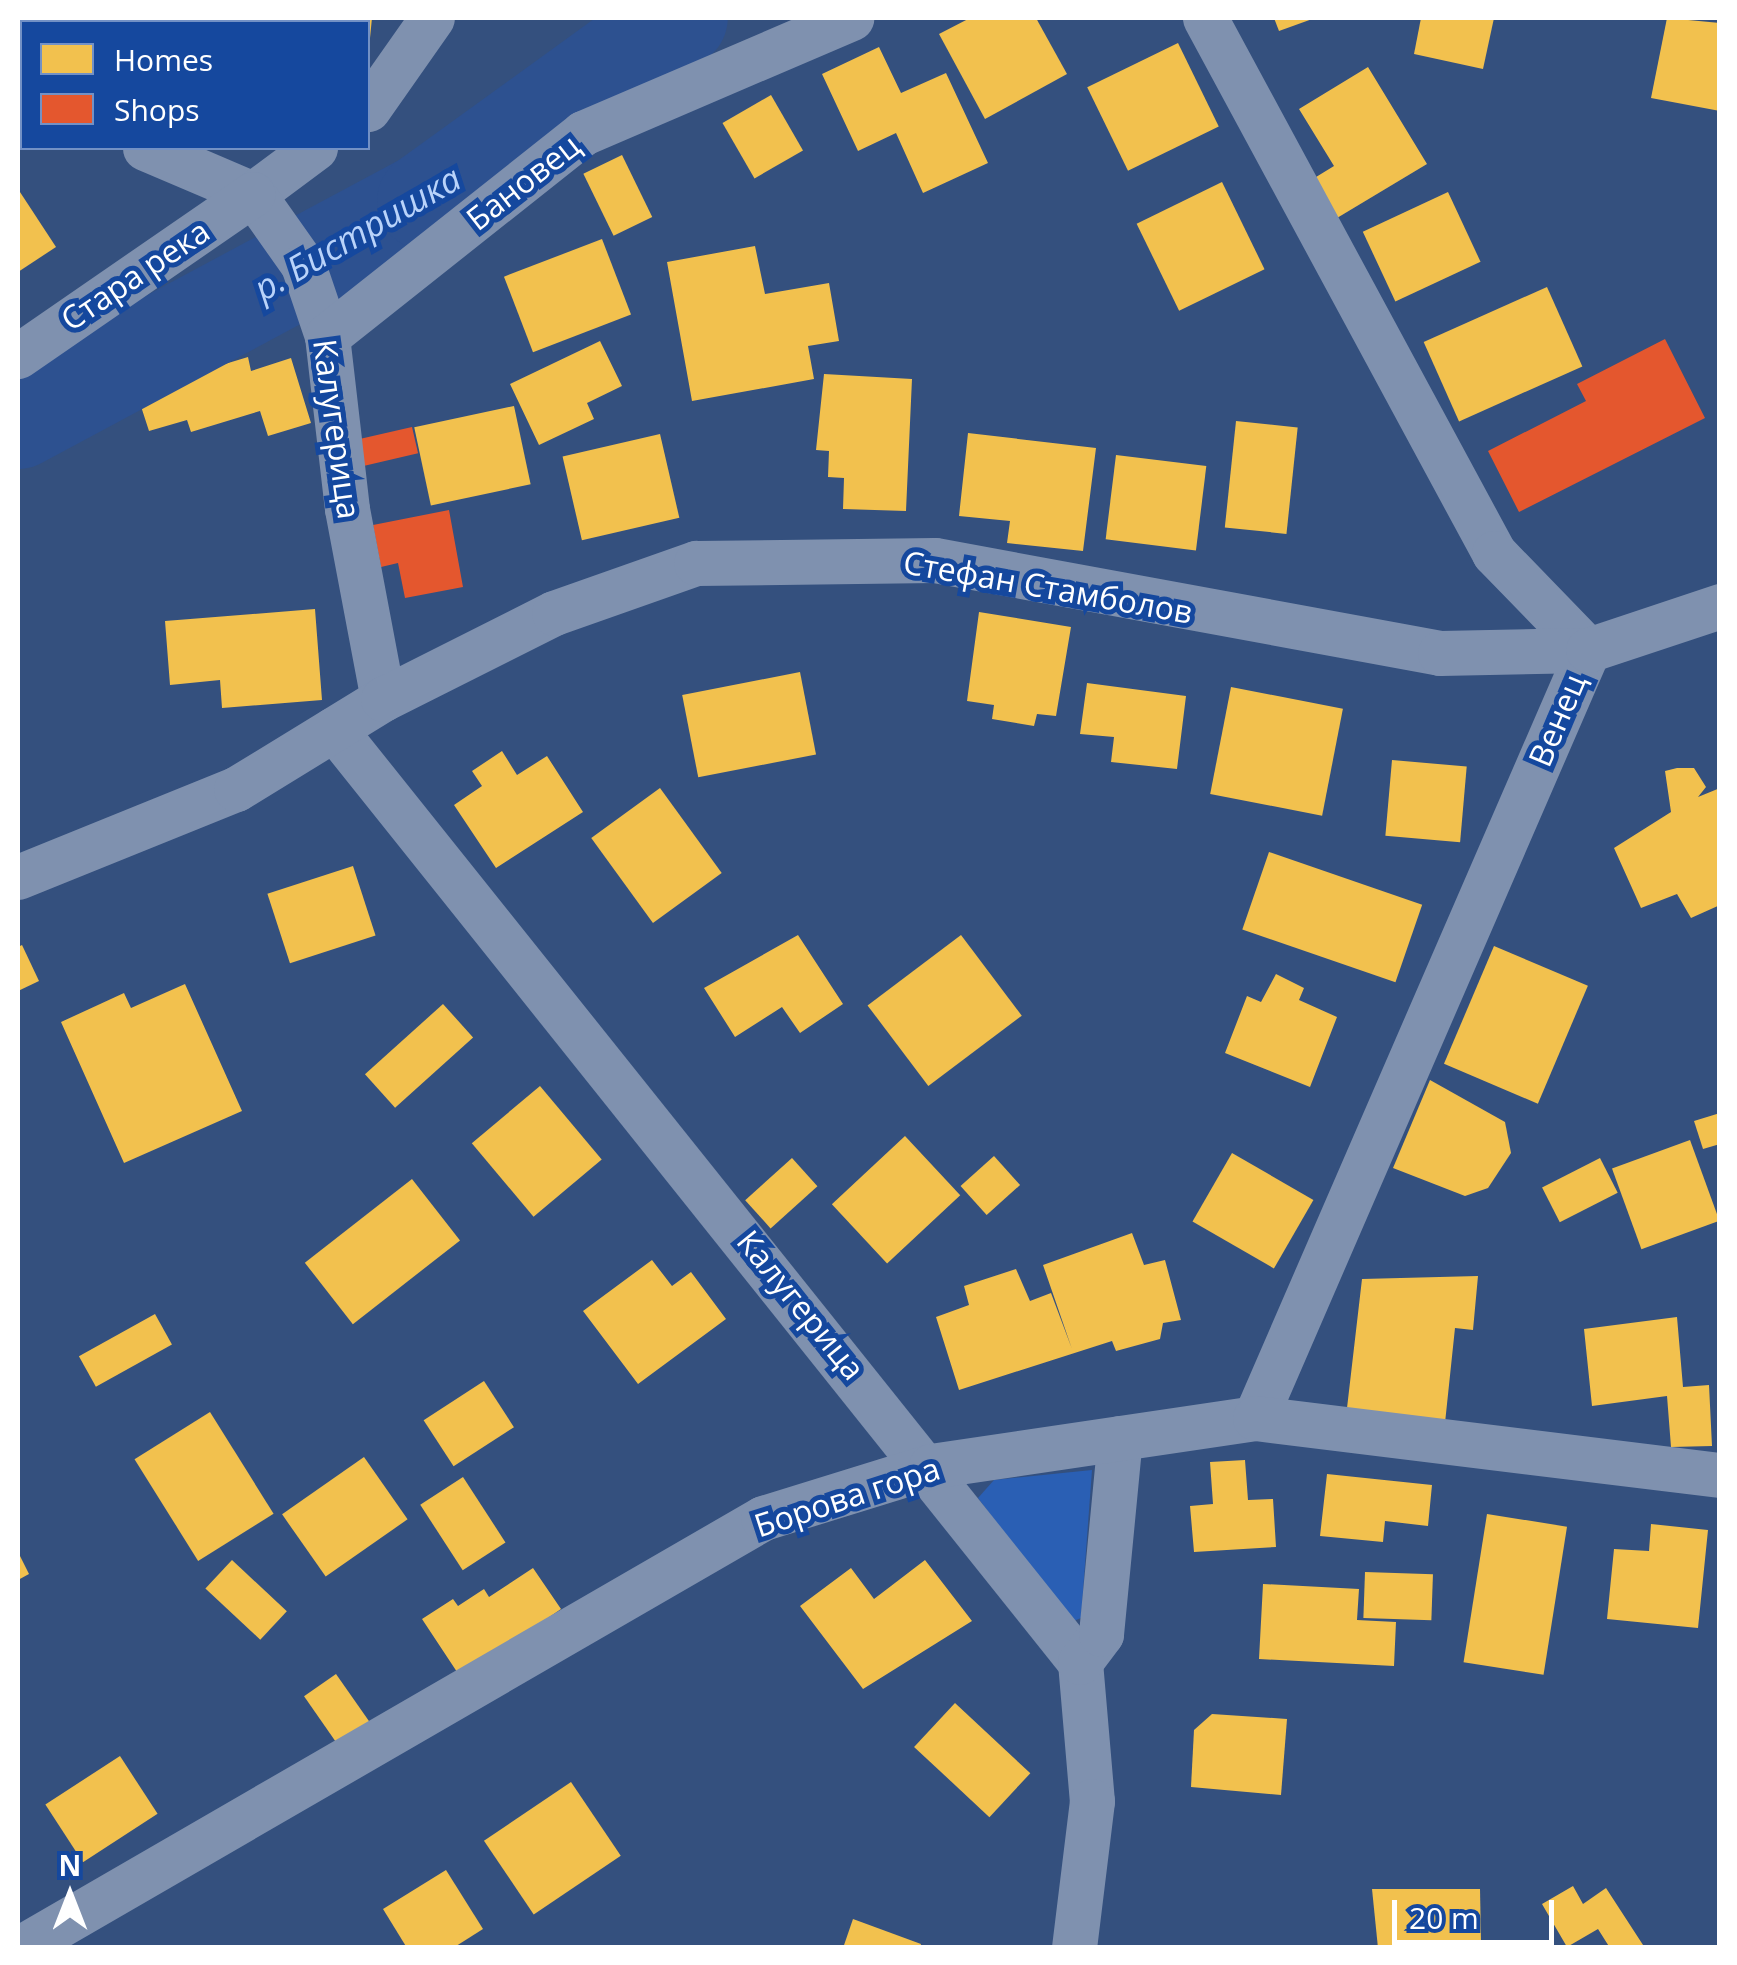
<!DOCTYPE html>
<html>
<head>
<meta charset="utf-8">
<style>
  body { margin:0 }
  #map { position:relative; width:1737px; height:1965px; overflow:hidden; background:#34507e; font-family:"Open Sans",sans-serif }
  div>[style] { position:absolute }
  .green>* { inset:0; background:#2a5fb4 }
  .homes>* { inset:0; background:#f2c14e; transform-origin:0 0 }
  .shops>* { inset:0; background:#e4572e; transform-origin:0 0 }
  .river>* { height:98px; margin:-49px; padding:0 49px; transform-origin:49px; border-radius:49px; background:#2d5190 }
  .minor>* { height:45px; margin:-22.5px; padding:0 22.5px; transform-origin:22.5px; border-radius:22.5px; background:#7f91af }
  span { translate:-50% -50%; white-space:nowrap; text-align:center; line-height:1.15; -webkit-text-stroke:10px #15489e; paint-order:stroke }
  .street-label { font-size:32px; color:#fff }
  .water-label { font-size:35px; color:#b9d3fa; font-style:italic }
  .frame { position:absolute; inset:0; border:20px solid #fff; pointer-events:none }
  .legend { position:absolute; left:20px; top:20px; width:350px; height:130px; box-sizing:border-box; background:#15489e; border:2px solid #7391c5; margin:0; padding:12px 18px; list-style:none; font-size:30px; color:#fff }
  .legend li { display:flex; align-items:center; gap:20px; height:50px }
  .legend b { width:50px; border:2px solid #7391c5 }
  .north { position:absolute; left:20px; top:1845px; width:100px; height:100px; -webkit-text-stroke:8px #15489e; paint-order:stroke; rotate:0deg; font-size:28px; font-weight:700; line-height:40px; text-align:center; color:#fff }
  .north::after { content:''; display:block; margin:auto; width:35px; height:45px; background:#fff; clip-path:polygon(50% 0,100% 100%,50% 72%,0 100%) }
  .scale { position:absolute; left:1392px; top:1900px; width:162px; height:45px; box-sizing:border-box; border:5px solid #fff; border-top:0; padding-left:12px; font-size:30px; line-height:35px; white-space:nowrap; color:#fff; -webkit-text-stroke:8px #15489e; paint-order:stroke }
</style>
</head>
<body>
<div id="map">
  <div class="green">
    <div style="clip-path:polygon(1092px 1470px,1081px 1618px,1071px 1622px,978px 1498px,994px 1480px)"></div>
  </div>
  <div class="homes">
    <div style="clip-path:polygon(286px 18px,372px 18px,370px 38px,368px 22px)"></div>
    <div style="clip-path:polygon(970px 18px,1036px 18px,1067px 74px,985px 119px,939px 34px)"></div>
    <div style="clip-path:polygon(1274px 18px,1315px 18px,1279px 31px)"></div>
    <div style="clip-path:polygon(1421px 18px,1494px 18px,1483px 69px,1414px 54px)"></div>
    <div style="clip-path:polygon(1667px 18px,1720px 23px,1720px 111px,1651px 98px)"></div>
    <div style="left:1178px;top:43px;width:93px;height:101px;rotate:64deg"></div>
    <div style="clip-path:polygon(879px 47px,901px 93px,946px 73px,988px 163px,923px 193px,896px 133px,858px 151px,822px 74px)"></div>
    <div style="clip-path:polygon(1368px 67px,1427px 164px,1327px 224px,1303px 185px,1334px 166px,1299px 109px)"></div>
    <div style="left:771px;top:95px;width:64px;height:56px;rotate:60deg"></div>
    <div style="left:622px;top:155px;width:69px;height:43px;rotate:64deg"></div>
    <div style="left:1222px;top:182px;width:97px;height:95px;rotate:64deg"></div>
    <div style="clip-path:polygon(18px 189px,56px 247px,18px 272px)"></div>
    <div style="left:1448px;top:192px;width:77px;height:94px;rotate:65deg"></div>
    <div style="left:602px;top:239px;width:81px;height:105px;rotate:69deg"></div>
    <div style="clip-path:polygon(755px 246px,765px 294px,829px 283px,839px 341px,808px 346px,814px 379px,692px 401px,667px 262px)"></div>
    <div style="left:1547px;top:287px;width:87px;height:135px;rotate:66deg"></div>
    <div style="clip-path:polygon(600px 341px,622px 386px,587px 403px,594px 419px,539px 445px,510px 384px)"></div>
    <div style="clip-path:polygon(248px 357px,251px 371px,291px 358px,311px 423px,268px 436px,260px 411px,191px 432px,187px 420px,149px 431px,136px 391px)"></div>
    <div style="clip-path:polygon(824px 374px,912px 379px,906px 511px,843px 509px,844px 478px,828px 477px,829px 451px,816px 450px)"></div>
    <div style="left:514px;top:406px;width:80px;height:102px;rotate:78deg"></div>
    <div style="left:1236px;top:421px;width:62px;height:107px;rotate:6deg"></div>
    <div style="clip-path:polygon(968px 433px,1096px 448px,1083px 551px,1007px 543px,1010px 521px,959px 516px)"></div>
    <div style="left:660px;top:434px;width:86px;height:100px;rotate:77deg"></div>
    <div style="left:1116px;top:455px;width:91px;height:85px;rotate:7deg"></div>
    <div style="clip-path:polygon(315px 609px,322px 700px,222px 708px,220px 680px,170px 685px,165px 621px)"></div>
    <div style="clip-path:polygon(979px 612px,1071px 627px,1056px 716px,1037px 714px,1034px 726px,992px 719px,994px 705px,967px 701px)"></div>
    <div style="left:800px;top:672px;width:84px;height:120px;rotate:79deg"></div>
    <div style="clip-path:polygon(1087px 683px,1186px 696px,1177px 769px,1111px 762px,1114px 737px,1080px 734px)"></div>
    <div style="left:1231px;top:687px;width:114px;height:109px;rotate:11deg"></div>
    <div style="clip-path:polygon(502px 751px,517px 775px,547px 756px,583px 812px,496px 868px,454px 805px,482px 786px,472px 771px)"></div>
    <div style="left:1392px;top:760px;width:75px;height:76px;rotate:5deg"></div>
    <div style="clip-path:polygon(1677px 768px,1694px 768px,1706px 787px,1698px 797px,1720px 788px,1720px 905px,1691px 918px,1677px 894px,1641px 908px,1614px 848px,1671px 812px,1665px 771px)"></div>
    <div style="left:660px;top:788px;width:105px;height:85px;rotate:54deg"></div>
    <div style="left:1269px;top:852px;width:162px;height:82px;rotate:19deg"></div>
    <div style="left:353px;top:866px;width:73px;height:90px;rotate:72deg"></div>
    <div style="clip-path:polygon(798px 935px,843px 1004px,800px 1033px,782px 1007px,735px 1037px,704px 988px)"></div>
    <div style="left:961px;top:935px;width:101px;height:117px;rotate:53deg"></div>
    <div style="clip-path:polygon(22px 945px,39px 981px,18px 991px,18px 947px)"></div>
    <div style="left:1494px;top:946px;width:102px;height:128px;rotate:23deg"></div>
    <div style="clip-path:polygon(1276px 974px,1304px 988px,1299px 1000px,1337px 1017px,1310px 1087px,1225px 1053px,1247px 996px,1261px 1002px)"></div>
    <div style="clip-path:polygon(185px 984px,242px 1111px,124px 1163px,61px 1022px,124px 993px,131px 1008px)"></div>
    <div style="left:443px;top:1004px;width:45px;height:105px;rotate:48deg"></div>
    <div style="clip-path:polygon(1430px 1080px,1505px 1122px,1511px 1153px,1488px 1188px,1465px 1196px,1393px 1168px)"></div>
    <div style="left:540px;top:1086px;width:96px;height:89px;rotate:50deg"></div>
    <div style="clip-path:polygon(1720px 1113px,1720px 1144px,1703px 1149px,1694px 1121px)"></div>
    <div style="left:905px;top:1136px;width:81px;height:100px;rotate:47deg"></div>
    <div style="left:1690px;top:1140px;width:86px;height:83px;rotate:70deg"></div>
    <div style="left:1232px;top:1153px;width:94px;height:79px;rotate:30deg"></div>
    <div style="left:994px;top:1156px;width:39px;height:45px;rotate:48deg"></div>
    <div style="left:792px;top:1158px;width:38px;height:63px;rotate:48deg"></div>
    <div style="left:1600px;top:1158px;width:39px;height:65px;rotate:63deg"></div>
    <div style="left:412px;top:1179px;width:78px;height:136px;rotate:52deg"></div>
    <div style="clip-path:polygon(1132px 1233px,1144px 1265px,1165px 1260px,1181px 1320px,1163px 1323px,1160px 1339px,1116px 1351px,1112px 1341px,959px 1390px,936px 1317px,969px 1305px,964px 1286px,1016px 1269px,1030px 1301px,1051px 1293px,1072px 1349px,1043px 1265px)"></div>
    <div style="clip-path:polygon(652px 1260px,672px 1286px,691px 1272px,726px 1319px,638px 1384px,583px 1311px)"></div>
    <div style="clip-path:polygon(1478px 1276px,1473px 1330px,1455px 1328px,1445px 1423px,1347px 1408px,1362px 1279px)"></div>
    <div style="left:155px;top:1314px;width:35px;height:87px;rotate:61deg"></div>
    <div style="clip-path:polygon(1677px 1317px,1683px 1387px,1709px 1385px,1712px 1446px,1671px 1447px,1667px 1396px,1592px 1406px,1584px 1329px)"></div>
    <div style="left:484px;top:1381px;width:55px;height:72px;rotate:57deg"></div>
    <div style="left:210px;top:1412px;width:120px;height:89px;rotate:58deg"></div>
    <div style="left:364px;top:1457px;width:76px;height:100px;rotate:55deg"></div>
    <div style="clip-path:polygon(1245px 1460px,1248px 1500px,1273px 1499px,1276px 1547px,1194px 1552px,1190px 1506px,1213px 1504px,1210px 1462px)"></div>
    <div style="clip-path:polygon(1327px 1474px,1432px 1485px,1428px 1526px,1385px 1521px,1383px 1542px,1320px 1536px)"></div>
    <div style="left:463px;top:1477px;width:78px;height:51px;rotate:57deg"></div>
    <div style="left:1487px;top:1514px;width:81px;height:150px;rotate:9deg"></div>
    <div style="clip-path:polygon(1651px 1524px,1708px 1530px,1698px 1628px,1607px 1619px,1614px 1549px,1649px 1551px)"></div>
    <div style="clip-path:polygon(18px 1552px,29px 1574px,18px 1580px)"></div>
    <div style="left:232px;top:1560px;width:75px;height:39px;rotate:43deg"></div>
    <div style="clip-path:polygon(925px 1560px,972px 1621px,863px 1689px,800px 1606px,851px 1568px,874px 1599px)"></div>
    <div style="clip-path:polygon(533px 1568px,561px 1609px,461px 1678px,422px 1619px,453px 1599px,458px 1606px,484px 1589px,489px 1597px)"></div>
    <div style="left:1365px;top:1572px;width:68px;height:46px;rotate:2deg"></div>
    <div style="clip-path:polygon(1263px 1584px,1359px 1589px,1357px 1620px,1396px 1622px,1394px 1666px,1259px 1659px)"></div>
    <div style="left:336px;top:1674px;width:58px;height:39px;rotate:55deg"></div>
    <div style="left:955px;top:1703px;width:103px;height:60px;rotate:43deg"></div>
    <div style="clip-path:polygon(1212px 1714px,1287px 1719px,1281px 1795px,1191px 1787px,1194px 1730px)"></div>
    <div style="left:120px;top:1756px;width:69px;height:89px;rotate:57deg"></div>
    <div style="left:571px;top:1782px;width:89px;height:105px;rotate:56deg"></div>
    <div style="clip-path:polygon(446px 1870px,483px 1929px,453px 1948px,407px 1948px,383px 1909px)"></div>
    <div style="clip-path:polygon(1573px 1886px,1583px 1904px,1606px 1888px,1645px 1948px,1610px 1948px,1598px 1929px,1567px 1947px,1542px 1904px)"></div>
    <div style="clip-path:polygon(1372px 1889px,1480px 1889px,1481px 1941px,1378px 1948px)"></div>
    <div style="clip-path:polygon(853px 1919px,921px 1944px,920px 1948px,843px 1948px)"></div>
  </div>
  <div class="shops">
    <div style="clip-path:polygon(1665px 339px,1705px 418px,1519px 512px,1488px 451px,1586px 401px,1577px 384px)"></div>
    <div style="left:412px;top:427px;width:27px;height:56px;rotate:77deg"></div>
    <div style="clip-path:polygon(449px 510px,463px 587px,405px 598px,398px 563px,381px 567px,373px 525px)"></div>
  </div>
  <div class="river">
    <div style="left:18px;top:420px;width:463px;rotate:-28.2deg"></div>
    <div style="left:426px;top:201px;width:312px;rotate:-35.9deg"></div>
  </div>
  <div class="minor">
    <div style="left:1205px;top:18px;width:608px;rotate:61.62deg"></div>
    <div style="left:1494px;top:553px;width:135px;rotate:45.9deg"></div>
    <div style="left:1588px;top:650px;width:837px;rotate:113.44deg"></div>
    <div style="left:18px;top:99px;width:4px;rotate:14deg"></div>
    <div style="left:368px;top:109px;width:111px;rotate:-54.9deg"></div>
    <div style="left:145px;top:148px;width:117px;rotate:23.1deg"></div>
    <div style="left:315px;top:148px;width:77px;rotate:143.4deg"></div>
    <div style="left:253px;top:194px;width:87px;rotate:54.8deg"></div>
    <div style="left:303px;top:265px;width:75px;rotate:71.3deg"></div>
    <div style="left:327px;top:336px;width:174px;rotate:83.4deg"></div>
    <div style="left:347px;top:509px;width:193px;rotate:79.3deg"></div>
    <div style="left:327px;top:336px;width:327px;rotate:-38.4deg"></div>
    <div style="left:583px;top:133px;width:292px;rotate:-23.2deg"></div>
    <div style="left:18px;top:356px;width:285px;rotate:-34.6deg"></div>
    <div style="left:334px;top:729px;width:1195px;rotate:51.36deg"></div>
    <div style="left:1080px;top:1662px;width:140px;rotate:85.1deg"></div>
    <div style="left:1092px;top:1801px;width:148px;rotate:97deg"></div>
    <div style="left:18px;top:877px;width:235px;rotate:-22deg"></div>
    <div style="left:236px;top:789px;width:172px;rotate:-31.5deg"></div>
    <div style="left:383px;top:699px;width:191px;rotate:-26.7deg"></div>
    <div style="left:554px;top:613px;width:151px;rotate:-19.4deg"></div>
    <div style="left:696px;top:563px;width:239px;rotate:-0.7deg"></div>
    <div style="left:935px;top:560px;width:513px;rotate:10.43deg"></div>
    <div style="left:1440px;top:653px;width:148px;rotate:-1.2deg"></div>
    <div style="left:1588px;top:650px;width:139px;rotate:-18.4deg"></div>
    <div style="left:1080px;top:1662px;width:35px;rotate:-53deg"></div>
    <div style="left:1101px;top:1634px;width:197px;rotate:-84.5deg"></div>
    <div style="left:20px;top:1948px;width:858px;rotate:-30.06deg"></div>
    <div style="left:763px;top:1518px;width:176px;rotate:-17.2deg"></div>
    <div style="left:931px;top:1466px;width:328px;rotate:-8.4deg"></div>
    <div style="left:1255px;top:1418px;width:468px;rotate:7deg"></div>
  </div>
  <div class="street-label">
    <span style="left:523px;top:182px;rotate:-38deg">Бановец</span>
    <span style="left:135px;top:275px;rotate:-34deg">Стара река</span>
    <span style="left:337px;top:429px;rotate:82deg">Калугерица</span>
    <span style="left:1048px;top:587px;rotate:10deg">Стефан Стамболов</span>
    <span style="left:1557px;top:720px;rotate:-67deg">Венец</span>
    <span style="left:801px;top:1305px;rotate:51deg">Калугерица</span>
    <span style="left:847px;top:1497px;rotate:-18deg">Борова гора</span>
  </div>
  <div class="water-label">
    <span style="left:357px;top:233px;rotate:-30deg">р. Бистришка</span>
  </div>
  <div class="frame"></div>
  <ul class="legend">
  <li><b style="height:28px;background:#f2c14e"></b>Homes</li>
  <li><b style="height:28px;background:#e4572e"></b>Shops</li>
  </ul>
  <div class="north">N</div>
  <div class="scale">20 m</div>
</div>
</body>
</html>
